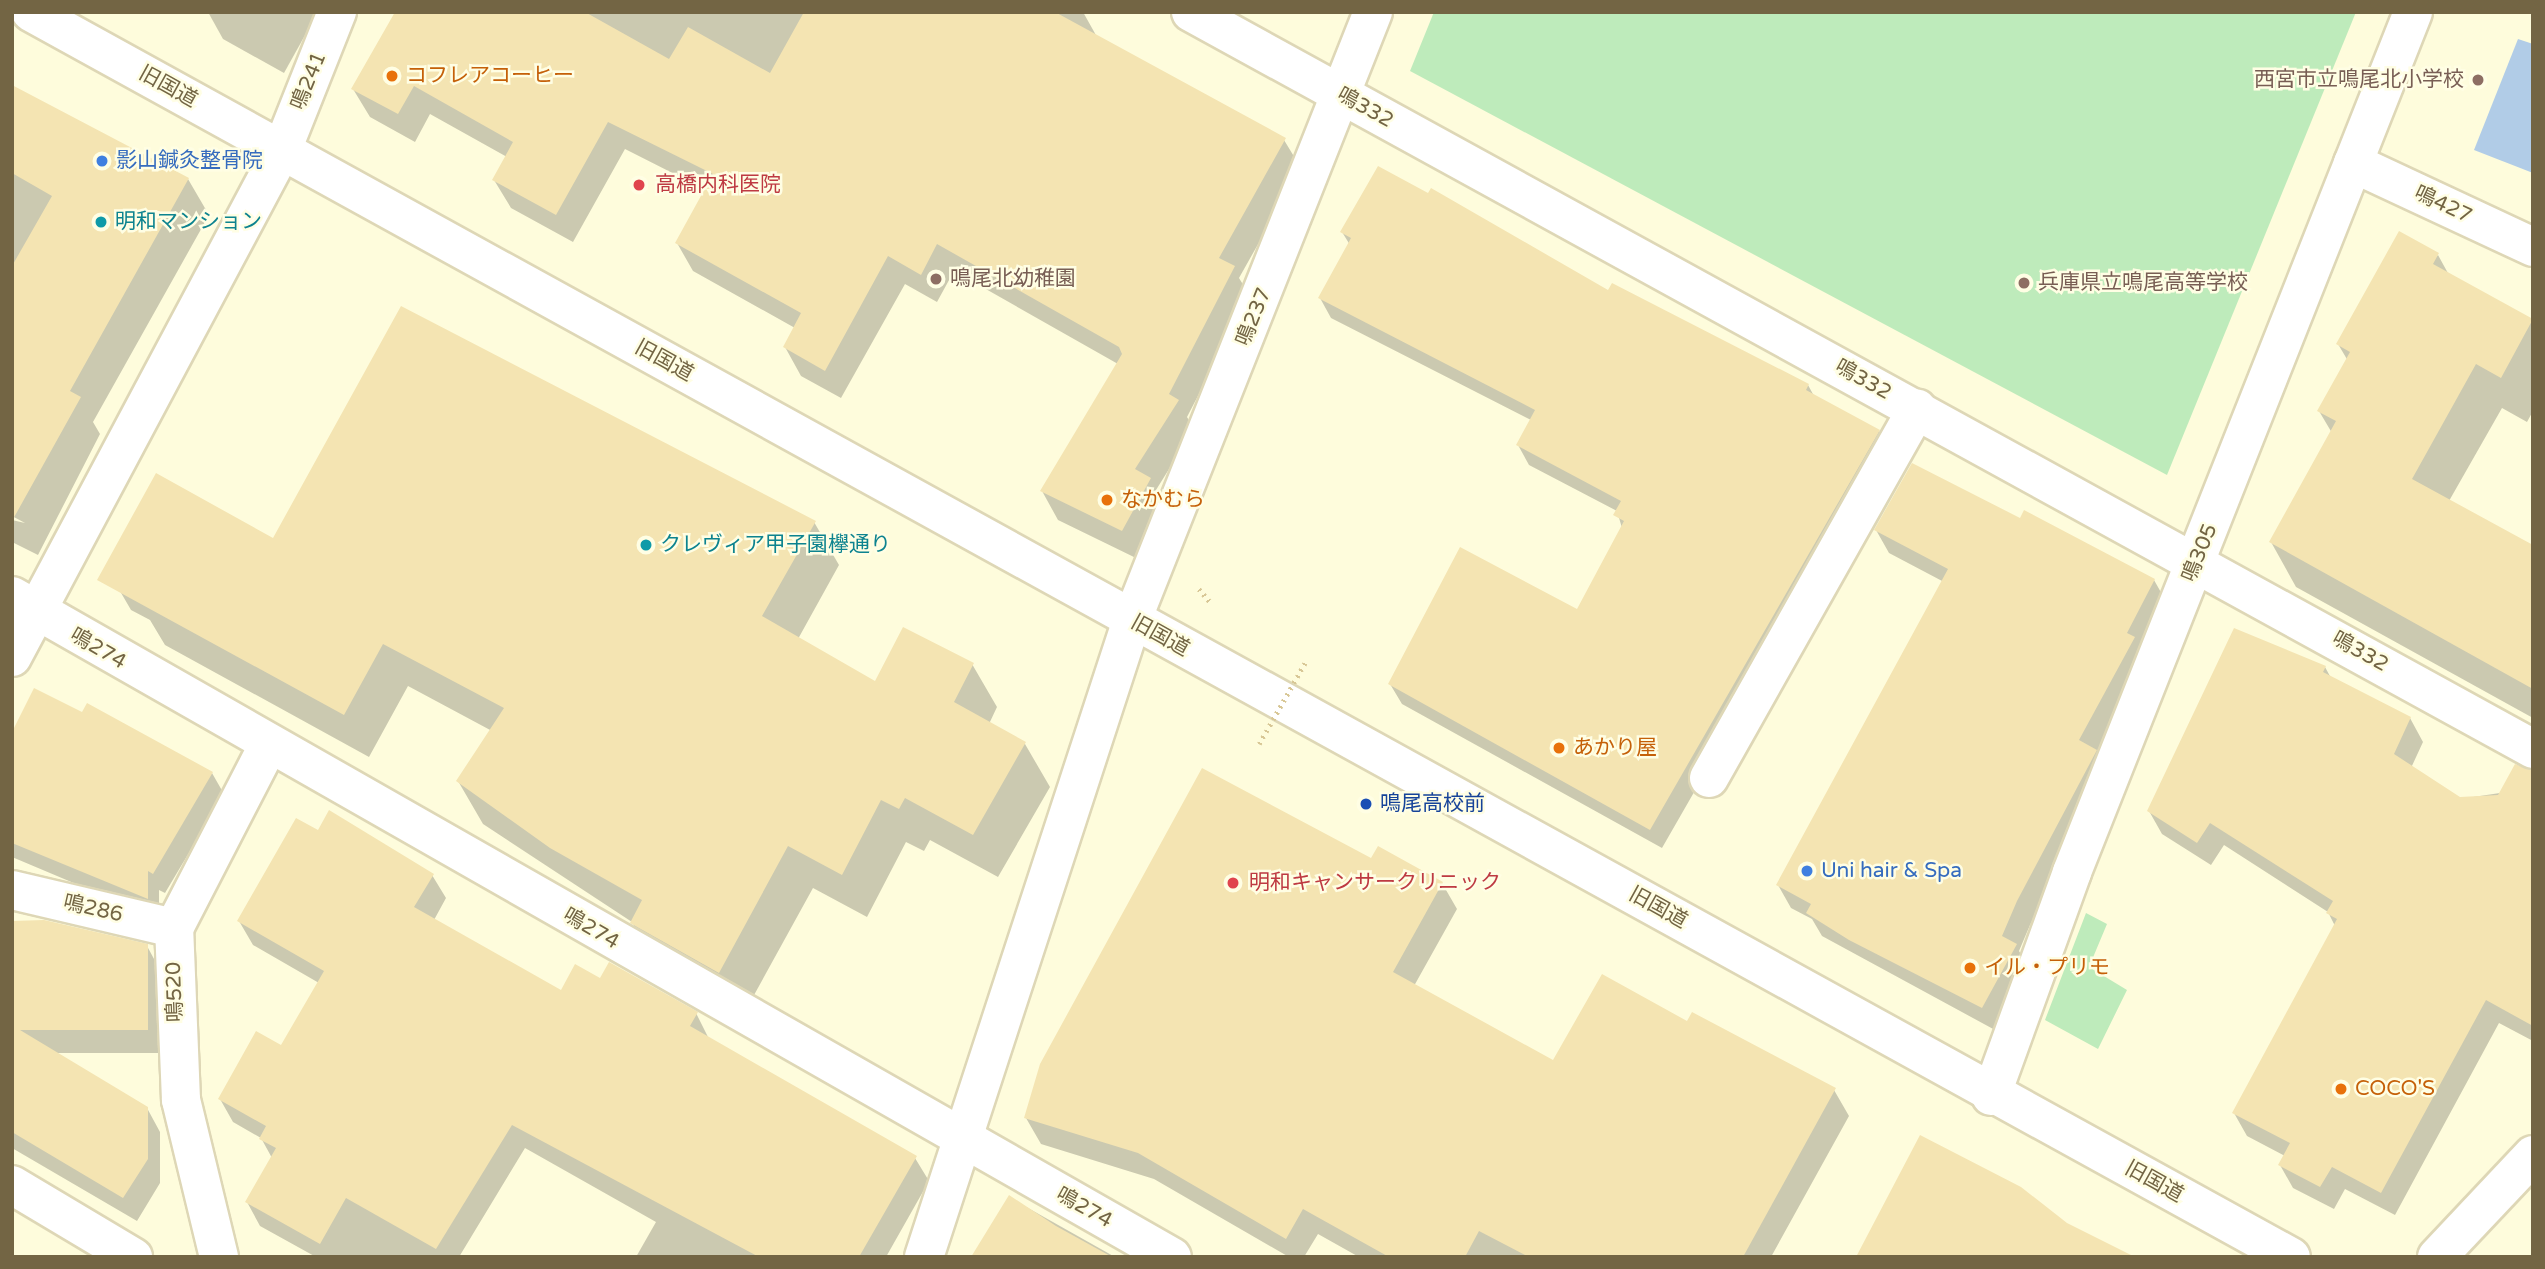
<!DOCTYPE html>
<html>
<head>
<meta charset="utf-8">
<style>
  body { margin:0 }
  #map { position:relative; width:2545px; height:1269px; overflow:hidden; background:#fefcdc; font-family:"Varela Round","Noto Sans JP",sans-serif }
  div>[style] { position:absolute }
  .green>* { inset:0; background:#beebbb }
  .water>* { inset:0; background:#b1cce7 }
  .shadow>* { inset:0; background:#0003 }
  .building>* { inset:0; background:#f4e4b2 }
  .path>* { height:4.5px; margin-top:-2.25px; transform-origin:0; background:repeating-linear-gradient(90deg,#d8c796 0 2px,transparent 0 7px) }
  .roads { filter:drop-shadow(2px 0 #ded7b6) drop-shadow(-2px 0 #ded7b6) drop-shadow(0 2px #ded7b6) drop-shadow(0 -2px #ded7b6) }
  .minor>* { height:38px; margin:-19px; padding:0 19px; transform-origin:19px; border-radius:19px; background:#fff }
  .path-bridge>* { height:4.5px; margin-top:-2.25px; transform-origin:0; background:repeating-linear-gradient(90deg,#d8c796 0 2px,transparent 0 7px) }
  .dots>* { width:19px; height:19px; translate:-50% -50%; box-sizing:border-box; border:4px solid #fffee4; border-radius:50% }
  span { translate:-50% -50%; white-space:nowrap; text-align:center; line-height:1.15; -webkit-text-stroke:5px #fffee4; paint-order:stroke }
  .food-label { font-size:21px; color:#c56008 }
  .left { translate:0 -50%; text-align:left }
  .education-label { font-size:21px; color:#785e54 }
  .right { translate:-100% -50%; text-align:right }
  .street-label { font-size:21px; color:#736544 }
  .shop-label { font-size:21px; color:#366cbe }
  .health-label { font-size:21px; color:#be3a42 }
  .culture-label { font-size:21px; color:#0d838f }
  .transit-label { font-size:21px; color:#164399 }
  .frame { position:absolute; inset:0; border:14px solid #736544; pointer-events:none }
</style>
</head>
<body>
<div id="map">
  <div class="green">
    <div style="clip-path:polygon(1434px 12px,2356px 12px,2167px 475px,1410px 71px)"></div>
    <div style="clip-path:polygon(2086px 913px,2107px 924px,2089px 967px,2127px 990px,2098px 1049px,2045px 1020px)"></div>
  </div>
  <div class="water">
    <div style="clip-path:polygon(2518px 39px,2533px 44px,2533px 173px,2474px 150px)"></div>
  </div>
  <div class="shadow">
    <div style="clip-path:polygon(208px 12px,318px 12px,284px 73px,223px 39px)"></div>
    <div style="clip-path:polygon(479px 12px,1083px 12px,1097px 37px,1284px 140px,1301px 168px,1239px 278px,1250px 296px,1187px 417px,1194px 429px,1156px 490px,1166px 508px,1138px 559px,1058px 520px,1042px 491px,1118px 364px,954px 271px,937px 302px,905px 284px,841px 398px,801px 376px,785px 347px,795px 328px,693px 271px,677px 243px,706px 190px,625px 149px,573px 242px,511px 208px,494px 180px,507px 157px,430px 114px,415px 142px,370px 117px,353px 89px)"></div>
    <div style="clip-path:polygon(12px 87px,188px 179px,209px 215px,93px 422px,100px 434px,38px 555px,12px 542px,12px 520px,25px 523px,12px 516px)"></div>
    <div style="clip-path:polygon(1342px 232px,1609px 292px,1808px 385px,1814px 396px,1879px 431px,1890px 451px,1662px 848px,1402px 704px,1390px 684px,1578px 611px,1622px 528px,1617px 511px,1529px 465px,1518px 445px,1531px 420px,1331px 318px,1320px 298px,1350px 245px)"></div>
    <div style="clip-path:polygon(2438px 255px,2449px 275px,2533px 321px,2533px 411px,2527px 422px,2502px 408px,2449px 501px,2533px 547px,2533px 718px,2296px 587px,2271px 542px,2332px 433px,2319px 411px,2348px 361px,2338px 344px)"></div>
    <div style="clip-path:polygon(2021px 521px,2154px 580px,2167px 603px,2147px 661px,2097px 754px,2109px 774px,2030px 925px,2019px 951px,2029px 968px,1995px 1030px,1822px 936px,1812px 919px,1791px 908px,1778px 885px,1944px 582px,1889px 553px,1876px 530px)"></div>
    <div style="clip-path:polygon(814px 522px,839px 565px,798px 639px,876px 684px,972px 664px,997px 707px,989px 724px,1025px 744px,1050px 787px,998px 877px,930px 840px,924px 851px,906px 842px,867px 917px,813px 888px,743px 1015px,657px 966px,632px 922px,483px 824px,458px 781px,492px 731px,408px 686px,369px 757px,165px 645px,150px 620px,131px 610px,106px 567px,273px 540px)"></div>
    <div style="clip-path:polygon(2325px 667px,2331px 678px,2410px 718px,2423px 742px,2411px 768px,2460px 799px,2533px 788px,2533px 1041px,2499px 1023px,2395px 1215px,2345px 1189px,2334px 1209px,2293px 1188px,2280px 1165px,2285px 1156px,2247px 1136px,2234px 1113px,2335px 926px,2328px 912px,2224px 845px,2211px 865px,2162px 834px,2149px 811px)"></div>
    <div style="clip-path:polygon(12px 736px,212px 773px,224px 794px,165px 893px,159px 890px,159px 919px,12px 857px)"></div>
    <div style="clip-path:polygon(319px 832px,432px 875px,446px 898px,434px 920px,561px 992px,601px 981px,696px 1013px,709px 1039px,915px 1158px,929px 1181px,886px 1257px,636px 1257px,656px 1222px,525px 1148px,459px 1257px,316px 1257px,260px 1226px,247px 1202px,272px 1158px,261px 1138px,233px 1122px,220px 1099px,282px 1048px,319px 983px,253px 945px,239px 921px)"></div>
    <div style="clip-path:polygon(1372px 861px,1442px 883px,1457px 909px,1414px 986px,1554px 1062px,1688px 1024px,1834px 1090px,1849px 1116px,1771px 1257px,1359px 1257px,1318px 1234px,1304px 1257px,1289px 1257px,1154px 1179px,1041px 1144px,1026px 1118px)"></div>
    <div style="clip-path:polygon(12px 922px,147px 946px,160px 970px,160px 1053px,55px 1053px,147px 1108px,160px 1132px,160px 1183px,137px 1221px,12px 1148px)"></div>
    <div style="clip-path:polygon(1010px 1198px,1115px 1257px,976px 1257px)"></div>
  </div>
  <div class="building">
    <div style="clip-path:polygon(395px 12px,585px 12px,669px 59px,688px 27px,770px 73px,804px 12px,1055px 12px,1286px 138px,1219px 258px,1235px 266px,1169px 394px,1179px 400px,1135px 469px,1151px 478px,1122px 531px,1040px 491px,1122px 354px,1119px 347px,937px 244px,921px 275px,888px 256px,825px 371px,783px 347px,801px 313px,675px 243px,713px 174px,608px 122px,556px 215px,492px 180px,513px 142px,414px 86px,398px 114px,351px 89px)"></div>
    <div style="clip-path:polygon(12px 85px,189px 178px,70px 391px,81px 397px,12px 521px,12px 266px,52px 196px,12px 173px)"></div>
    <div style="clip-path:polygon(1378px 166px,1428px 193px,1431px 188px,1608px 290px,1612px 283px,1809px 384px,1806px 390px,1880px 430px,1650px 830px,1388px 684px,1460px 547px,1577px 609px,1624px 521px,1613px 515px,1621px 501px,1516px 445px,1535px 410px,1318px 298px,1351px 238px,1340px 232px)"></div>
    <div style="clip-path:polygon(2399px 231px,2439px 253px,2433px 264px,2533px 319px,2501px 378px,2476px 364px,2412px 479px,2533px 545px,2533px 689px,2269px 542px,2336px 421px,2317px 411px,2350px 352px,2336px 344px)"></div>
    <div style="clip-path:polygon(401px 306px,816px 521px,762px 616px,875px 681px,903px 627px,974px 663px,954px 702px,1026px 742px,973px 835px,905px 798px,899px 809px,881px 800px,842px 875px,788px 846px,719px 973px,630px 923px,642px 900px,550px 848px,456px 781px,504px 708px,383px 644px,344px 715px,97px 580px,156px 473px,273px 538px)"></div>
    <div style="clip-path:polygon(1912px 463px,2020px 518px,2024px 510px,2155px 579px,2127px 633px,2135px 637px,2079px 740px,2097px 750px,2017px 901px,2002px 936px,2017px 944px,1982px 1008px,1849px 940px,1806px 913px,1811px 904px,1776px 885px,1948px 569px,1874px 530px)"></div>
    <div style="clip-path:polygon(2234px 628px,2326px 666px,2323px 672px,2411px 717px,2394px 754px,2460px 797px,2498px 795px,2515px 764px,2533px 771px,2533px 1026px,2486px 1000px,2381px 1193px,2332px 1167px,2320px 1187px,2278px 1165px,2290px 1143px,2232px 1113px,2337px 919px,2326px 913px,2333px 901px,2210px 823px,2197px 843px,2147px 811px)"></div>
    <div style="clip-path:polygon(34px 688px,82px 712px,87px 703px,213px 772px,153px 874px,148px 871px,148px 899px,12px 843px,12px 732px)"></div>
    <div style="clip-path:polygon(1202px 768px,1371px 858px,1378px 846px,1443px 882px,1393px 972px,1553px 1060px,1602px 974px,1687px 1021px,1692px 1012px,1836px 1088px,1743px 1257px,1529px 1257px,1479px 1231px,1465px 1257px,1389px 1257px,1303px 1209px,1286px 1239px,1138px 1153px,1024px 1118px,1040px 1064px)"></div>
    <div style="clip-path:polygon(329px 810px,434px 874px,414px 907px,561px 990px,575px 964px,600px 978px,609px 962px,698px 1012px,690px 1026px,917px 1156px,859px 1257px,759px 1257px,512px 1125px,436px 1249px,346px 1198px,320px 1244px,245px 1202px,276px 1148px,259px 1139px,266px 1126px,218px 1099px,256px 1031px,281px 1045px,324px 971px,237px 921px,296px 818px,318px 830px)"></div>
    <div style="clip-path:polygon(44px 920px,148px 944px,148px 1030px,20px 1030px,148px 1107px,148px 1159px,123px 1198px,12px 1132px,12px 921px)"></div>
    <div style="clip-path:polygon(1920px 1135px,2021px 1187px,2067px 1223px,2135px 1257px,1856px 1257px)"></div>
    <div style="clip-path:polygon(1009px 1195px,1056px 1226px,1112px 1257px,971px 1257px)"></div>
  </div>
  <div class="path">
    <div style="left:1199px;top:589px;width:20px;rotate:49deg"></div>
  </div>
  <div class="roads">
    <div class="minor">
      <div style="left:31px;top:12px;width:2580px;rotate:28.85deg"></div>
      <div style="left:1191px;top:12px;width:1531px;rotate:28.77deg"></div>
      <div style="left:2353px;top:163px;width:199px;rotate:25deg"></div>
      <div style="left:12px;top:596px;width:1335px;rotate:29.68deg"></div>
      <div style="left:12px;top:657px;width:574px;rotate:-61.96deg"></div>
      <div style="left:282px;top:150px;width:149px;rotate:-68.3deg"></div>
      <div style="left:1709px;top:778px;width:424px;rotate:-60.6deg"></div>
      <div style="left:12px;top:890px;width:166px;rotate:13.2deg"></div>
      <div style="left:1991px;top:1096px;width:238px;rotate:-70.1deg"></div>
      <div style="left:2072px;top:872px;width:925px;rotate:-68.37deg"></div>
      <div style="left:12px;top:1185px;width:141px;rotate:30.8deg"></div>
      <div style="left:219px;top:1257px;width:162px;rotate:-103.6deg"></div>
      <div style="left:181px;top:1100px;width:172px;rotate:-92.3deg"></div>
      <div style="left:174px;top:928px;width:205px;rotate:-62.7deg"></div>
      <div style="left:924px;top:1257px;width:670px;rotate:-71.92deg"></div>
      <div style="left:1132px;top:620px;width:654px;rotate:-68.38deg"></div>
      <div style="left:2437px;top:1257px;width:140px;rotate:-46.7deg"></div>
    </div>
  </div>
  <div class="path-bridge">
    <div style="left:1259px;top:744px;width:95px;rotate:-60.5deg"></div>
  </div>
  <div class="dots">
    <div style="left:392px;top:76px;background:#e8710a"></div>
    <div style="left:2478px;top:80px;background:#8d6e63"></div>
    <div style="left:102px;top:161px;background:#3f7fe0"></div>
    <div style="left:639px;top:185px;background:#e0444e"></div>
    <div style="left:101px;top:222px;background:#0f9aa8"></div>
    <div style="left:936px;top:279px;background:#8d6e63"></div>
    <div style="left:2024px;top:283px;background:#8d6e63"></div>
    <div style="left:1107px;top:500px;background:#e8710a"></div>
    <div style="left:646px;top:545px;background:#0f9aa8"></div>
    <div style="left:1559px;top:748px;background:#e8710a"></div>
    <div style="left:1366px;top:804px;background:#1a4fb4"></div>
    <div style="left:1807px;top:871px;background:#3f7fe0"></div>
    <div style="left:1233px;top:883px;background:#e0444e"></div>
    <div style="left:1970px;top:968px;background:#e8710a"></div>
    <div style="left:2341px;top:1089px;background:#e8710a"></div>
  </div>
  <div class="food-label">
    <span class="left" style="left:406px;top:76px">コフレアコーヒー</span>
    <span class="left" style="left:1121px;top:500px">なかむら</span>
    <span class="left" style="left:1573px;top:748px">あかり屋</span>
    <span class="left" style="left:1984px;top:968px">イル・プリモ</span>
    <span class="left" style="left:2355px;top:1089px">COCO'S</span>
  </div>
  <div class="education-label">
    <span class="right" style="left:2464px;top:80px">西宮市立鳴尾北小学校</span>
    <span class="left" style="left:950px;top:279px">鳴尾北幼稚園</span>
    <span class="left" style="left:2038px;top:283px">兵庫県立鳴尾高等学校</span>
  </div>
  <div class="street-label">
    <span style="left:309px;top:81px;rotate:-68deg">鳴241</span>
    <span style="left:168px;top:87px;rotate:29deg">旧国道</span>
    <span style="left:1365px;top:108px;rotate:29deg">鳴332</span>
    <span style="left:2443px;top:205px;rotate:25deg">鳴427</span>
    <span style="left:1254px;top:317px;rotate:-68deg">鳴237</span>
    <span style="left:664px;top:361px;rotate:29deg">旧国道</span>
    <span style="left:1863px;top:380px;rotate:29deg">鳴332</span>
    <span style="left:2200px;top:553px;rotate:-68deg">鳴305</span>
    <span style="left:1160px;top:636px;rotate:29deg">旧国道</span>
    <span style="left:98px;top:649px;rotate:30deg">鳴274</span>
    <span style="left:2360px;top:652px;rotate:29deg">鳴332</span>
    <span style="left:1658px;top:908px;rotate:29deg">旧国道</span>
    <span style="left:93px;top:909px;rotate:13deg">鳴286</span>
    <span style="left:591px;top:929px;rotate:30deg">鳴274</span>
    <span style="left:175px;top:992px;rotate:-92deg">鳴520</span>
    <span style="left:2154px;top:1182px;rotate:29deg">旧国道</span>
    <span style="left:1084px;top:1208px;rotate:29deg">鳴274</span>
  </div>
  <div class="shop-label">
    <span class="left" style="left:116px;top:161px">影山鍼灸整骨院</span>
    <span class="left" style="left:1821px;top:871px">Uni hair &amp; Spa</span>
  </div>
  <div class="health-label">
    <span class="left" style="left:655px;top:185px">高橋内科医院</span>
    <span class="left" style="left:1249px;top:883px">明和キャンサークリニック</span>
  </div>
  <div class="culture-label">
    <span class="left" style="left:115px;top:222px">明和マンション</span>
    <span class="left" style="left:660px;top:545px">クレヴィア甲子園欅通り</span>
  </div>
  <div class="transit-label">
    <span class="left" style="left:1380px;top:804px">鳴尾高校前</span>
  </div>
  <div class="frame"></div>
</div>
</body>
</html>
